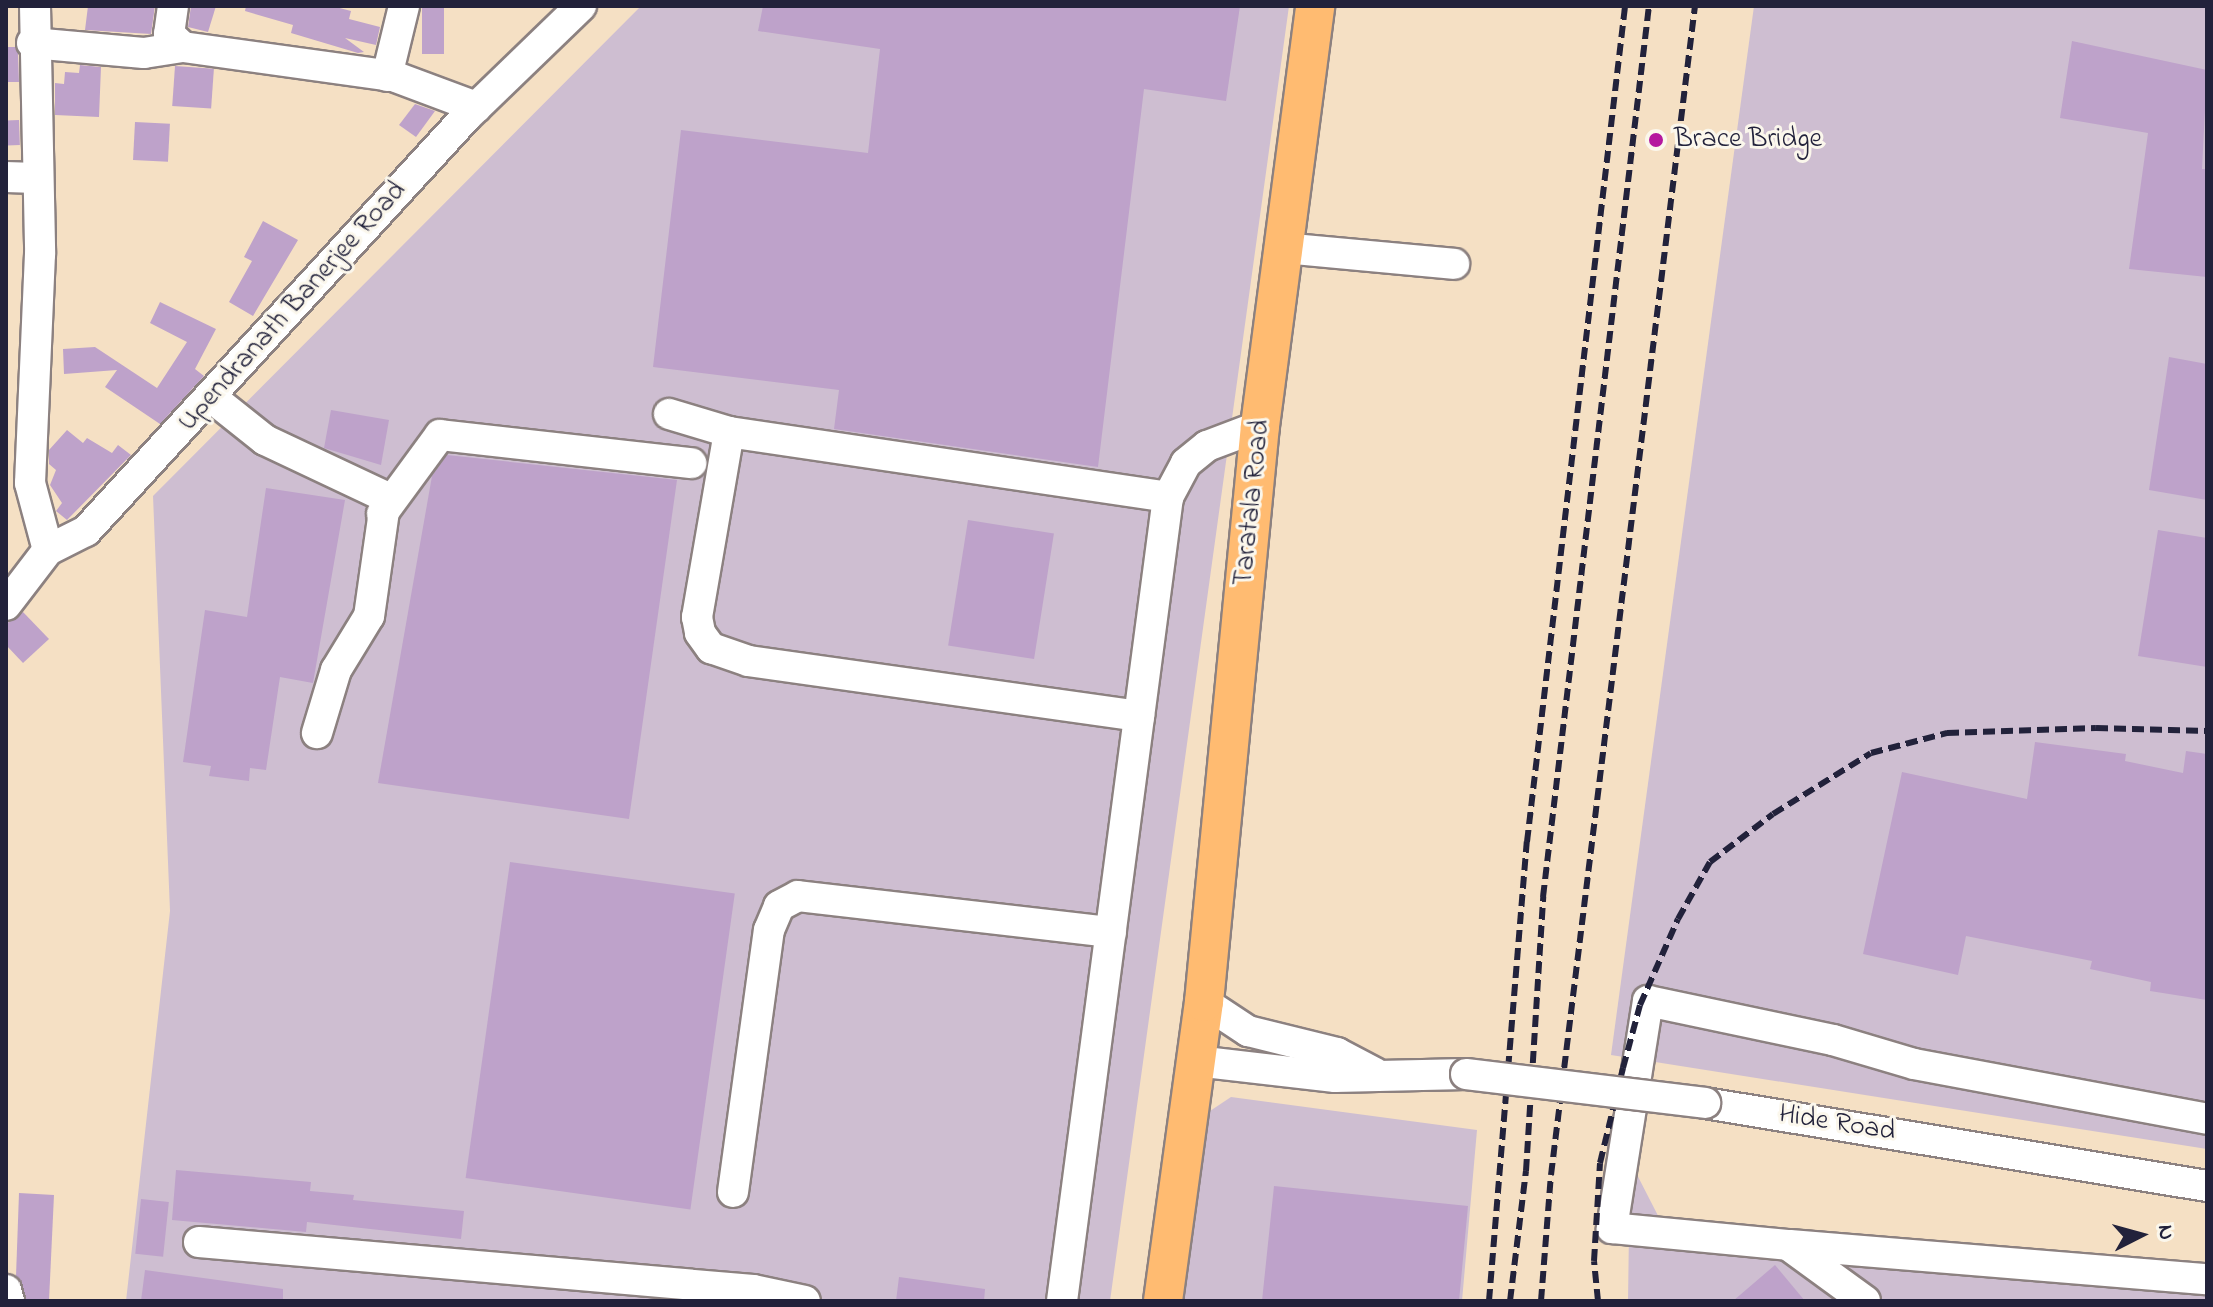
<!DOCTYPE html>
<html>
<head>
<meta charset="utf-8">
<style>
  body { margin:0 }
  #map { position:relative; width:2213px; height:1307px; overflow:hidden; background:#f5e0c4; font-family:"Indie Flower",sans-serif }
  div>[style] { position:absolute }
  .industrial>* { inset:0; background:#cebed1 }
  .building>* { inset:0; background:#bea2ca; transform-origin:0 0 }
  .roads { filter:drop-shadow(2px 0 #8c8180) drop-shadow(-2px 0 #8c8180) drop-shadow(0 2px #8c8180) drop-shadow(0 -2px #8c8180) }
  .minor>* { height:30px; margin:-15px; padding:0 15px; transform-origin:15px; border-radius:15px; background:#fff }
  .major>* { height:38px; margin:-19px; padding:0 19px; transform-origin:19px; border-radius:19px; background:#ffbb71 }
  .rail>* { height:6px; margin-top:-3px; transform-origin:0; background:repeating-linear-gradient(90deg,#22223b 0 12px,transparent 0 18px) }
  .bridges { filter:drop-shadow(2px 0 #8c8180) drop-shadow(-2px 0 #8c8180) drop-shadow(0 2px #8c8180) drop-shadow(0 -2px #8c8180) }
  .minor-bridge>* { height:30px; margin:-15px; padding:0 15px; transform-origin:15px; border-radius:15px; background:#fff }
  .dots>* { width:22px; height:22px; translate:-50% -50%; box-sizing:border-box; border:4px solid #fbf7ec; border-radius:50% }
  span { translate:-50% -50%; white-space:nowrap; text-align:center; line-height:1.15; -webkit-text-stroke:6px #fbf7ec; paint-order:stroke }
  .poi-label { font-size:28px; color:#22223b }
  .left { translate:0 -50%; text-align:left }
  .street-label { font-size:28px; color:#22223b }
  .frame { position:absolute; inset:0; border:8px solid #22223b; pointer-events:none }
  .north { position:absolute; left:2101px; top:1195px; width:80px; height:80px; -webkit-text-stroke:6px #fbf7ec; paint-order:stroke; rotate:84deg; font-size:22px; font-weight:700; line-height:32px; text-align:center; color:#22223b }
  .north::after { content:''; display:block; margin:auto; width:28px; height:36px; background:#22223b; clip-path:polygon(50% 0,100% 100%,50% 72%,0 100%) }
</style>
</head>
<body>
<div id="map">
  <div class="industrial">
    <div style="clip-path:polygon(641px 6px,1289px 6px,1110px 1301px,126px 1301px,170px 911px,153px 496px)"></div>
    <div style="clip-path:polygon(1754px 6px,2207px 6px,2207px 1149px,1611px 1055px)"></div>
    <div style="clip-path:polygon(1231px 1097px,1477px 1130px,1462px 1301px,1177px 1301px,1201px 1117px)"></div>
    <div style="clip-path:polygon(1630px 1161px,1672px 1243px,2207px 1295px,2207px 1301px,1628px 1301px)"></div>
  </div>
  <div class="building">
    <div style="clip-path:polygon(88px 6px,155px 6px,151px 34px,85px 30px)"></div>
    <div style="clip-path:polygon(191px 6px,216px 6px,208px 32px,188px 27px)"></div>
    <div style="clip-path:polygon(246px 6px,332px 6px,351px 11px,349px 19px,380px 27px,376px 45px,345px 38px,364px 52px,358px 53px,291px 33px,293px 25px,245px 11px)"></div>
    <div style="left:422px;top:6px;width:22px;height:48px"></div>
    <div style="clip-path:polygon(763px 6px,1240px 6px,1226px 101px,1144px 89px,1098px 467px,834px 429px,839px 390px,653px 367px,681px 130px,868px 153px,880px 49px,758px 31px)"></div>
    <div style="clip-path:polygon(2072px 41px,2207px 70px,2202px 169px,2207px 169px,2207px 277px,2129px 269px,2148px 133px,2060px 118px)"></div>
    <div style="clip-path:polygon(6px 47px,15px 47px,18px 53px,19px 82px,6px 82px)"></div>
    <div style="clip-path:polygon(80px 65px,101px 67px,99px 117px,55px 115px,55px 83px,64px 84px,65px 72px,79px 73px)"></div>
    <div style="left:175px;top:66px;width:39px;height:40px;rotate:4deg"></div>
    <div style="clip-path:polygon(415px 104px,435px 111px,416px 137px,399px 125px)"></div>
    <div style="left:19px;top:120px;width:25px;height:13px;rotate:88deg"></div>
    <div style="left:135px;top:122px;width:35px;height:38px;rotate:3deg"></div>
    <div style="clip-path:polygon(263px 221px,298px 240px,253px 316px,229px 302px,252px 261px,244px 257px)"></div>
    <div style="clip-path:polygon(160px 302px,216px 329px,195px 369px,204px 376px,160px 424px,105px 387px,117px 370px,64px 374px,63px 349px,95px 347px,157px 388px,187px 342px,150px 323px)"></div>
    <div style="clip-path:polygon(2169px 357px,2207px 364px,2207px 500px,2149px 490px)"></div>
    <div style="clip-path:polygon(331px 410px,389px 420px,381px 465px,324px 448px)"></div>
    <div style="clip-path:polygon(67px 430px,83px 443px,87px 438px,112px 453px,118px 445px,131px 455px,67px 520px,56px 511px,62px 503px,50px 485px,56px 470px,49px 464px,49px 450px)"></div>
    <div style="clip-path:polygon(447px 455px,677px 480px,629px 819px,378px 783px,432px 476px)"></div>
    <div style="clip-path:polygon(266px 488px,345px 500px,313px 683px,280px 677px,266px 770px,250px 768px,249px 781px,209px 776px,211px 766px,183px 762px,205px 610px,247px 617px)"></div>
    <div style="left:968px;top:520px;width:87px;height:127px;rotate:9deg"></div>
    <div style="clip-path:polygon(2158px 530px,2207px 538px,2207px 667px,2138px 656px)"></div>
    <div style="clip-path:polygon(23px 612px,49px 639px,23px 663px,6px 645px,6px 624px)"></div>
    <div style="clip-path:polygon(2035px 742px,2126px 754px,2125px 761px,2183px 773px,2186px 751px,2207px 754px,2207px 1000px,2150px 991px,2151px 982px,2090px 969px,2092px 961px,1966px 936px,1958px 975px,1863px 954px,1902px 772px,2027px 799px)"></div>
    <div style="left:510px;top:862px;width:227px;height:319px;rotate:8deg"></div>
    <div style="clip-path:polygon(176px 1170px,311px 1182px,310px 1191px,354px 1195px,353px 1200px,464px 1211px,461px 1239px,307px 1222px,306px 1232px,172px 1220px)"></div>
    <div style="clip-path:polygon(1274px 1186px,1468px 1206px,1459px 1301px,1262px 1301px)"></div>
    <div style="clip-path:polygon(19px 1193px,54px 1195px,49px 1301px,26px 1301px,16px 1276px)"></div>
    <div style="left:141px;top:1199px;width:28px;height:55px;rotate:6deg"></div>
    <div style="clip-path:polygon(1775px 1265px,1805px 1301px,1733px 1301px)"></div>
    <div style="clip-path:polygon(145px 1270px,283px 1289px,283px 1301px,141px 1301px)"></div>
    <div style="clip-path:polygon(899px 1277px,985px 1289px,984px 1301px,896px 1301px)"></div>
  </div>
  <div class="roads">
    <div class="minor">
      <div style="left:35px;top:6px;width:248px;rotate:88.8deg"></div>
      <div style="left:40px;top:254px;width:229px;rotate:92.5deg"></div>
      <div style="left:30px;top:483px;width:69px;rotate:75deg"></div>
      <div style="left:173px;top:6px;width:28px;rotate:98deg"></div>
      <div style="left:169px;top:34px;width:19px;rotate:43deg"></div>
      <div style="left:183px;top:47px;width:212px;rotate:7.9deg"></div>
      <div style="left:393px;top:76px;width:89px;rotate:20.5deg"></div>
      <div style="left:32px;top:43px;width:112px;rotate:5.1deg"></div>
      <div style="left:144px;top:53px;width:39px;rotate:-9deg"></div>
      <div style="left:387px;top:76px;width:72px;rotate:-76.3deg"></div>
      <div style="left:6px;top:177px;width:31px;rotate:2deg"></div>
      <div style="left:1283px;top:248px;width:172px;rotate:5.3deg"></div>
      <div style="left:211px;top:397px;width:69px;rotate:38.5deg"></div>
      <div style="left:265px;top:440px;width:134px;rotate:25.2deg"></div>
      <div style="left:386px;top:497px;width:120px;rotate:98.1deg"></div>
      <div style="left:369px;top:616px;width:63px;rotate:121.4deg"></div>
      <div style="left:336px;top:670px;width:66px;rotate:106.8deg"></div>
      <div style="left:669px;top:414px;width:63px;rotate:16.7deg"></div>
      <div style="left:729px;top:432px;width:444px;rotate:8.4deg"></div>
      <div style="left:729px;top:432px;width:188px;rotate:99.8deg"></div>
      <div style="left:697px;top:617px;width:16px;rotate:79deg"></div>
      <div style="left:700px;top:633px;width:19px;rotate:54deg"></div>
      <div style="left:711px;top:648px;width:39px;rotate:19deg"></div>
      <div style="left:748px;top:661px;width:395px;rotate:8deg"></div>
      <div style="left:382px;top:514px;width:98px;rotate:-53.7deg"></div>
      <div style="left:440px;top:435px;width:253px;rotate:6.4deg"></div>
      <div style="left:6px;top:605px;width:69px;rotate:-52.6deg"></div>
      <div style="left:48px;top:550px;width:42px;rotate:-26.6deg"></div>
      <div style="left:86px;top:531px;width:562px;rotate:-47.45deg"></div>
      <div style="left:466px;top:117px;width:160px;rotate:-44deg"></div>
      <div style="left:1204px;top:1002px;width:53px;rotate:33.4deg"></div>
      <div style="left:1248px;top:1031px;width:92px;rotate:13.9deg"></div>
      <div style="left:1337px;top:1053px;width:43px;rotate:27.8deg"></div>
      <div style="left:1196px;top:1061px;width:140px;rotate:6.6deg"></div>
      <div style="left:1335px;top:1077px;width:131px;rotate:-1.3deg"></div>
      <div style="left:1705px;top:1103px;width:509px;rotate:9.39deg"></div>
      <div style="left:733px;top:1192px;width:264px;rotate:-82.2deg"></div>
      <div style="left:769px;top:930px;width:26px;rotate:-67deg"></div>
      <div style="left:779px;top:906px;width:21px;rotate:-28deg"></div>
      <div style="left:798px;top:896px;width:315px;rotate:6.6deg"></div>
      <div style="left:199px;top:1242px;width:556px;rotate:4.95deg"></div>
      <div style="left:753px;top:1290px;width:53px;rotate:11.9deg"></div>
      <div style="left:1790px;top:1245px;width:418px;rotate:4.7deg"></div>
      <div style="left:6px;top:1290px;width:11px;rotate:75deg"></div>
      <div style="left:1062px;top:1301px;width:811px;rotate:-82.49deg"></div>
      <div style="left:1168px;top:497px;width:38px;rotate:-62deg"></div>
      <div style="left:1186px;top:463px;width:27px;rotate:-39deg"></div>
      <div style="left:1207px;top:446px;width:57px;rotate:-20.7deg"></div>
      <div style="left:1865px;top:1301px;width:95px;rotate:-144deg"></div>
      <div style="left:1788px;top:1245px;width:177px;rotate:-174.5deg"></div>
      <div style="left:1612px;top:1228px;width:230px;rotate:-81deg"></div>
      <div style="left:1648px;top:1001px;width:189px;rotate:11.9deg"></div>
      <div style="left:1833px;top:1040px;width:84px;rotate:16.5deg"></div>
      <div style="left:1914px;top:1064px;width:298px;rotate:10.6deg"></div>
    </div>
    <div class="major">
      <div style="left:1163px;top:1301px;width:302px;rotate:-82.2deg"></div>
      <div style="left:1204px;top:1002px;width:579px;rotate:-84.45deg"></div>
      <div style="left:1260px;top:426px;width:424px;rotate:-82.5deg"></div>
    </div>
  </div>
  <div class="rail">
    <div style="left:1489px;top:1301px;width:461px;rotate:-85.3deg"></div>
    <div style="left:1527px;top:842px;width:842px;rotate:-83.31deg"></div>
    <div style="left:1510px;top:1301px;width:131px;rotate:-83deg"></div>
    <div style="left:1526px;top:1171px;width:275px;rotate:-86.4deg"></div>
    <div style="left:1543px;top:897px;width:897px;rotate:-83.22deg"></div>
    <div style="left:1541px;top:1301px;width:126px;rotate:-85.5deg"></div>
    <div style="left:1551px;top:1175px;width:1178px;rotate:-82.98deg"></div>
    <div style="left:1598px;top:1301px;width:40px;rotate:-95.7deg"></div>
    <div style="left:1594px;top:1261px;width:98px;rotate:-86.5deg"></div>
    <div style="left:1600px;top:1163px;width:98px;rotate:-76.4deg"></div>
    <div style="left:1623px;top:1068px;width:65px;rotate:-74.9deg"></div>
    <div style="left:1640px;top:1005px;width:94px;rotate:-66.2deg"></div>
    <div style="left:1678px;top:919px;width:65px;rotate:-60.7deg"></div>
    <div style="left:1710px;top:862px;width:79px;rotate:-37.3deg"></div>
    <div style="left:1773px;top:814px;width:115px;rotate:-31.9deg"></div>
    <div style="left:1871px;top:753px;width:79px;rotate:-14.7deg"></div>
    <div style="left:1947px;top:733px;width:149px;rotate:-1.9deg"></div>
    <div style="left:2096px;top:728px;width:111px;rotate:1.5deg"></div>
  </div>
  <div class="bridges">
    <div class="minor-bridge">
      <div style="left:1466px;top:1074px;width:241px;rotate:6.9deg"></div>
    </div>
  </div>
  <div class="dots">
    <div style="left:1656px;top:140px;background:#b5179e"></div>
  </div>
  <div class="poi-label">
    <span class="left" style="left:1674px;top:140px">Brace Bridge</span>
  </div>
  <div class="street-label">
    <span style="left:293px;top:307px;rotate:-48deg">Upendranath Banerjee Road</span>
    <span style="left:1253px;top:503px;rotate:-84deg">Taratala Road</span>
    <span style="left:1837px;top:1124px;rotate:9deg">Hide Road</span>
  </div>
  <div class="frame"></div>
  <div class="north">N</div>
</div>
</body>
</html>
